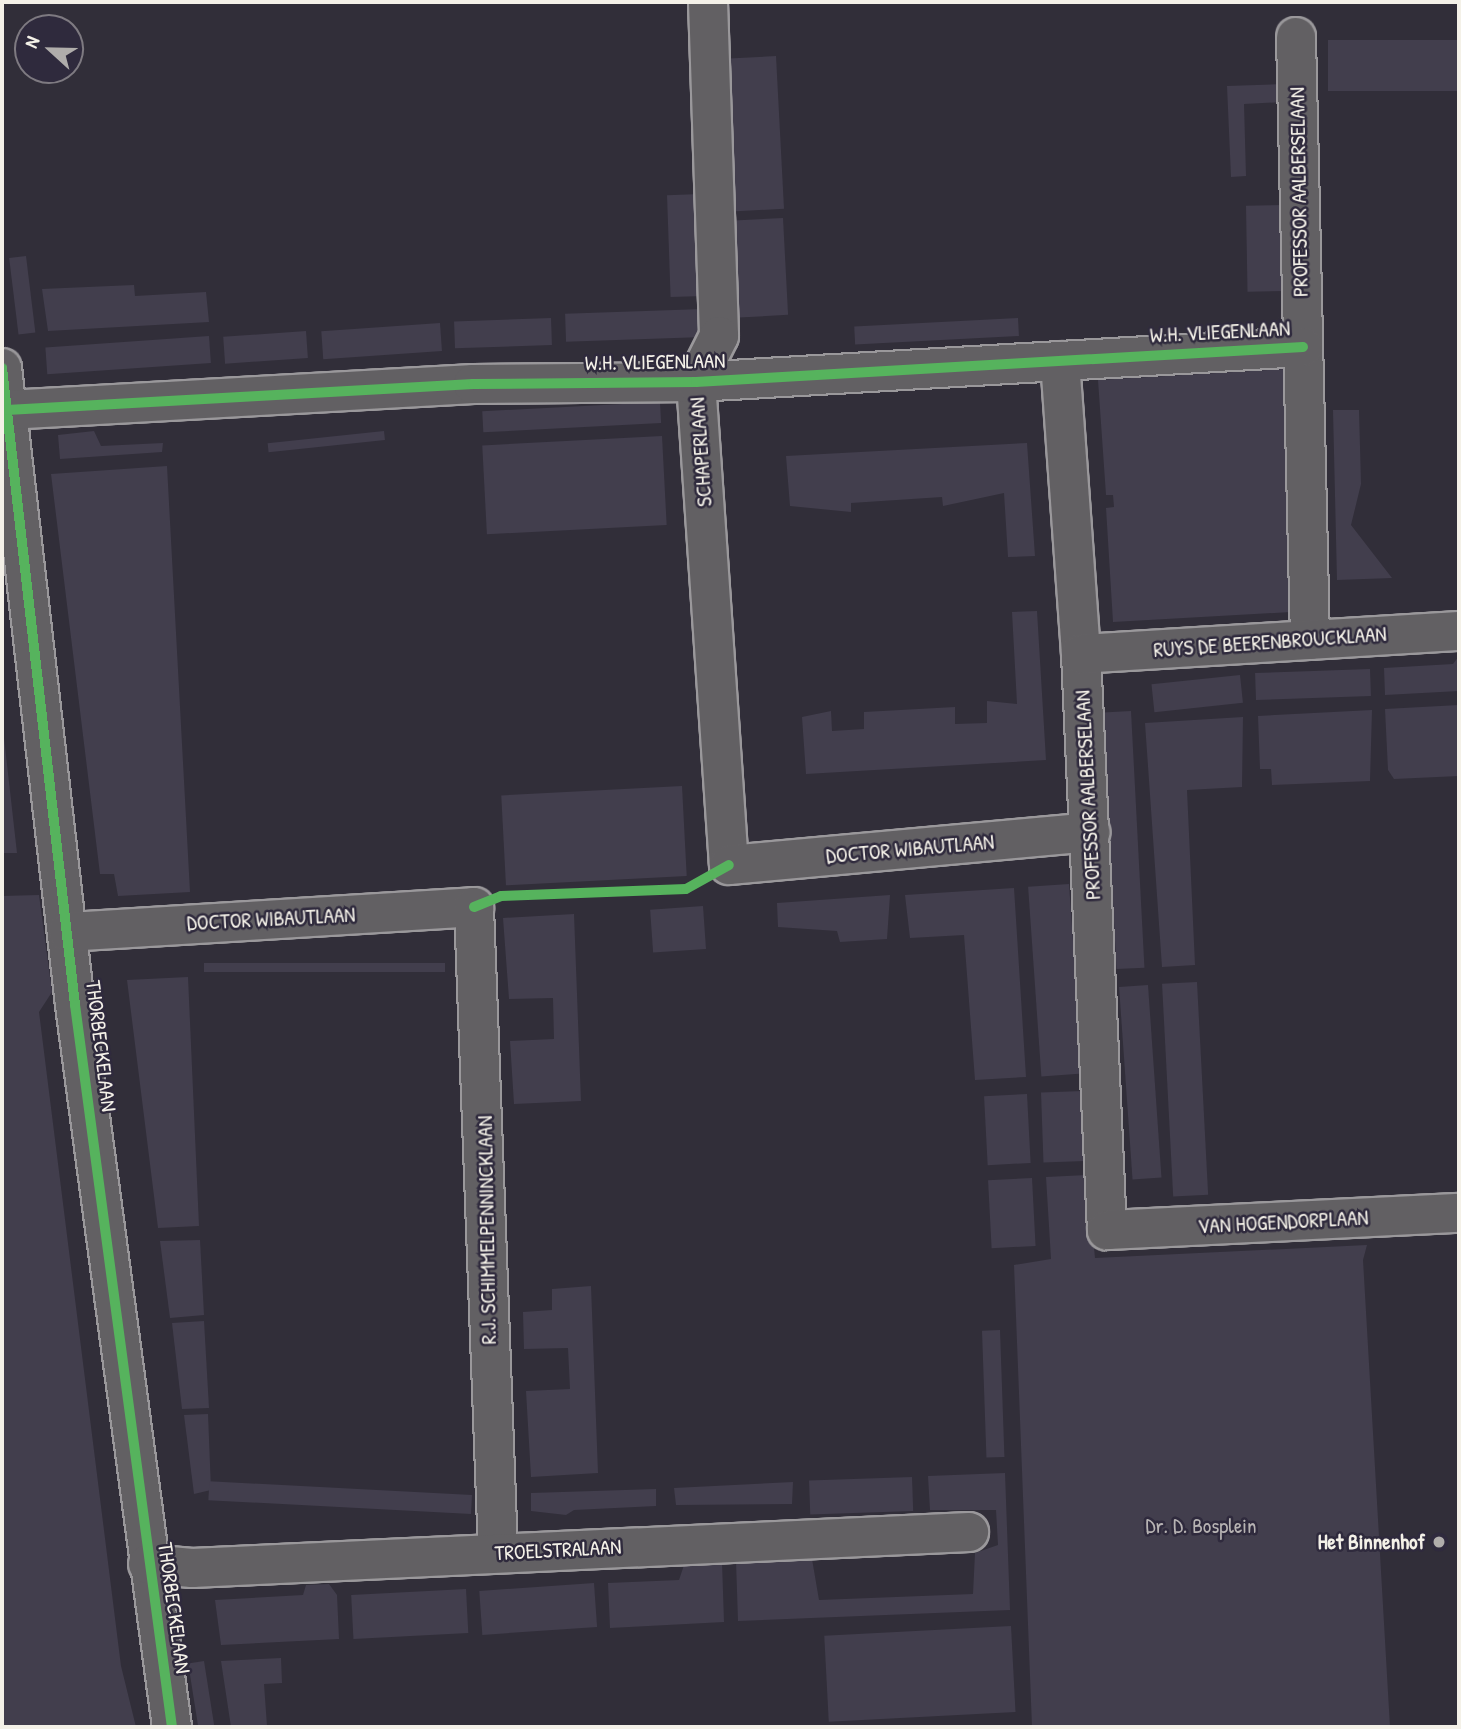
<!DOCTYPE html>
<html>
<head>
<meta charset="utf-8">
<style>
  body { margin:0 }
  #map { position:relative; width:1461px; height:1729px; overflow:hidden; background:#312e39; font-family:"Patrick Hand",sans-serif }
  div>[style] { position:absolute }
  .green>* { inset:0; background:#423e4d; transform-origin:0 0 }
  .roads { filter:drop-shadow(2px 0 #9a989b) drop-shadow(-2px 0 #9a989b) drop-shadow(0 2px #9a989b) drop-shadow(0 -2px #9a989b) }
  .street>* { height:38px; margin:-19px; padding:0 19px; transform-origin:19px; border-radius:19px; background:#626063 }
  .cycleway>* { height:10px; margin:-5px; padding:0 5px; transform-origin:5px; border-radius:5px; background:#56b35d }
  .dots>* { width:19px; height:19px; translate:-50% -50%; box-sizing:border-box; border:4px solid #2f2a3d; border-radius:50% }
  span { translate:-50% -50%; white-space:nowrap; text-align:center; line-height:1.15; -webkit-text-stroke:5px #2f2a3d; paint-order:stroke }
  .street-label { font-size:21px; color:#f4f1e8 }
  .park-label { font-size:21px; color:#b7b3b3 }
  .poi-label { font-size:21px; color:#f4f1e8; font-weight:700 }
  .right { translate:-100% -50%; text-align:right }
  .frame { position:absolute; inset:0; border:4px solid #f4f1e8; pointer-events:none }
  .north { position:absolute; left:14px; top:14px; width:70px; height:70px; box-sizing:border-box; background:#2f2a3d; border:2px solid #7e7a81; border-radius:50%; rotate:292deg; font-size:19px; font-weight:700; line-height:28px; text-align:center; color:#f4f1e8 }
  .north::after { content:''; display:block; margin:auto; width:24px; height:32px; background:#b0adab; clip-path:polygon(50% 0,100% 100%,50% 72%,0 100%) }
</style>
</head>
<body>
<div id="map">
  <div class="green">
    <div style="left:1459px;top:40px;width:51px;height:131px;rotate:90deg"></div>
    <div style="left:776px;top:56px;width:153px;height:52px;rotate:87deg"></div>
    <div style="clip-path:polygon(1284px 84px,1284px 102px,1244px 104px,1246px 176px,1231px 177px,1227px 86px)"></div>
    <div style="left:700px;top:194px;width:102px;height:33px;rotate:88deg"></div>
    <div style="left:1285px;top:205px;width:86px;height:39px;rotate:89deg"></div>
    <div style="left:783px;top:218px;width:97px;height:54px;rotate:87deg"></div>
    <div style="left:26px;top:256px;width:77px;height:17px;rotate:83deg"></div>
    <div style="clip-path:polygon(134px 285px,135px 296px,206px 292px,209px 322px,48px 331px,42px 289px)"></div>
    <div style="left:703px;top:309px;width:28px;height:138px;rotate:88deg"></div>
    <div style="left:551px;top:318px;width:27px;height:97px;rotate:88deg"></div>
    <div style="left:1018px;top:318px;width:18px;height:164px;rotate:87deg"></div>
    <div style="left:440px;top:323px;width:28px;height:119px;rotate:86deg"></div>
    <div style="left:306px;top:331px;width:27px;height:83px;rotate:86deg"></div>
    <div style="left:209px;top:336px;width:27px;height:164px;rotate:86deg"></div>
    <div style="clip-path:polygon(1285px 369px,1291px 612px,1113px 622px,1106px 508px,1114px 507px,1113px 495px,1106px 495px,1098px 380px)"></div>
    <div style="left:660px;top:402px;width:21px;height:178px;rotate:87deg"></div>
    <div style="clip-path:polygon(1333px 410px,1359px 410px,1361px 484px,1351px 525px,1392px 578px,1337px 580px)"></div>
    <div style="clip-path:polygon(94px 431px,101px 446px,163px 443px,162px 452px,60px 459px,58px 435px)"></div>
    <div style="left:384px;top:431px;width:9px;height:117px;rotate:84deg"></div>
    <div style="left:662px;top:436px;width:89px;height:180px;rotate:87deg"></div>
    <div style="clip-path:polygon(1027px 443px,1035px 556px,1008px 557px,1004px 493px,943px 506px,942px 497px,851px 503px,851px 512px,790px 506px,786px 456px)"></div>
    <div style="clip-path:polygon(167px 466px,190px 892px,118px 896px,114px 874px,100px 874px,51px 474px)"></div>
    <div style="clip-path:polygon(1037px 611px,1046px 760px,806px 774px,802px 717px,831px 711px,832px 731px,864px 729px,864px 712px,955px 707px,955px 724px,987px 723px,987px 701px,1017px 704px,1012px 612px)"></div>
    <div style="clip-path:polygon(1459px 656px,1459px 691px,1385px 695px,1384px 668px,1453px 664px)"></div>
    <div style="left:1370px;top:669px;width:27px;height:115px;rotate:88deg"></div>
    <div style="left:1240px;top:675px;width:28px;height:89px;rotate:84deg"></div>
    <div style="clip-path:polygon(1459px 705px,1459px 776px,1394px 779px,1388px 770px,1385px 709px)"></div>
    <div style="clip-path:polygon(1372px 710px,1370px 781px,1272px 785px,1271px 769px,1260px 769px,1258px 716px)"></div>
    <div style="left:1131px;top:711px;width:257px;height:28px;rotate:87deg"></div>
    <div style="clip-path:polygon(1243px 717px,1242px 787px,1187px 790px,1195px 965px,1162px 967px,1145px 723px)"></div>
    <div style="clip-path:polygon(2px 720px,17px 853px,2px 853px)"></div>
    <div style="left:682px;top:786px;width:90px;height:181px;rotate:87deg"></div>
    <div style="left:1069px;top:884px;width:190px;height:41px;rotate:86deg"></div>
    <div style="clip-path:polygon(1014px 888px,1026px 1077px,975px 1080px,964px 935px,910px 938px,905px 895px)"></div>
    <div style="clip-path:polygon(39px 895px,52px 992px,39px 1012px,121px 1666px,136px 1727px,2px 1727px,2px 896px)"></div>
    <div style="clip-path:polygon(890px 895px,887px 939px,840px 942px,837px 931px,778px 927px,777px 903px)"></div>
    <div style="left:703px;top:906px;width:43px;height:53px;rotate:86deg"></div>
    <div style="clip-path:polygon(574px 914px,581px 1101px,514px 1104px,510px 1041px,554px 1039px,553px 998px,509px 999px,503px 918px)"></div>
    <div style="left:445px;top:963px;width:9px;height:241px;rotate:90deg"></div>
    <div style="clip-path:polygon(188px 977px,199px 1226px,158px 1228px,127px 980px)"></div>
    <div style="left:1197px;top:982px;width:213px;height:35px;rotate:87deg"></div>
    <div style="left:1148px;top:985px;width:193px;height:29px;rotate:86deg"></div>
    <div style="left:1083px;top:1091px;width:70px;height:42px;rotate:88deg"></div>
    <div style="left:1027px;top:1094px;width:69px;height:43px;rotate:87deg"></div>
    <div style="clip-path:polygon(1087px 1175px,1095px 1258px,1367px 1245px,1363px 1260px,1390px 1727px,1032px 1727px,1014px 1265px,1051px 1259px,1046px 1177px)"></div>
    <div style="left:1032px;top:1178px;width:68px;height:44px;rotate:87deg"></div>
    <div style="clip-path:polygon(200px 1240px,204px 1315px,170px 1318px,160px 1241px)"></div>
    <div style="clip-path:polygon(591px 1286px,598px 1473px,531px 1477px,526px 1391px,570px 1389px,568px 1348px,524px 1349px,523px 1312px,552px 1310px,552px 1289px)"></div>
    <div style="clip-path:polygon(204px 1321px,209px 1408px,182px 1409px,172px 1323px)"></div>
    <div style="left:1000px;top:1330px;width:127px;height:18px;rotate:88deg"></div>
    <div style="clip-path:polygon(208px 1414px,211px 1490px,194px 1494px,184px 1415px)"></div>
    <div style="clip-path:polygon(1005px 1473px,1010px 1610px,738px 1621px,736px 1561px,812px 1559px,819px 1600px,973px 1594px,975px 1553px,998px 1545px,996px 1510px,930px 1510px,928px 1476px)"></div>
    <div style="left:912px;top:1477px;width:34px;height:103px;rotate:88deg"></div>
    <div style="clip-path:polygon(793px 1482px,792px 1504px,676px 1505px,674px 1488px)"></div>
    <div style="clip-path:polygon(656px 1489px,656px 1506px,574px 1510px,566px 1515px,531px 1511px,531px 1493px)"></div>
    <div style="left:472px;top:1495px;width:19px;height:263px;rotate:93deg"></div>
    <div style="clip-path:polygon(722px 1562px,724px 1622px,610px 1628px,608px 1583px,679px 1580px,684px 1565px)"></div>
    <div style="left:594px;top:1583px;width:44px;height:115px;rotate:86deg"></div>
    <div style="clip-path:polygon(329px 1584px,337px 1595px,339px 1639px,221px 1645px,215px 1600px,303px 1595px,306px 1585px)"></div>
    <div style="left:466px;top:1589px;width:44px;height:115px;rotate:87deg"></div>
    <div style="left:1011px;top:1626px;width:86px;height:187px;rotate:87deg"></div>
    <div style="clip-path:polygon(281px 1658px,282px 1683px,264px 1684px,267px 1726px,231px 1727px,221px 1661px)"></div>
    <div style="left:204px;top:1661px;width:67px;height:16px;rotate:81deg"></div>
  </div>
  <div class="roads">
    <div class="street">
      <div style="left:708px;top:2px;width:334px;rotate:88.1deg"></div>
      <div style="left:719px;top:336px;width:51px;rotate:116.6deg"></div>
      <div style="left:696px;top:382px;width:484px;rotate:86.1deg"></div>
      <div style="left:729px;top:865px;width:363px;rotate:-5.2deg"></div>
      <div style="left:1296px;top:37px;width:603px;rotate:88.67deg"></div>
      <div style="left:1060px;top:361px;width:294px;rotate:85.9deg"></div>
      <div style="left:1081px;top:654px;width:577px;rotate:87.42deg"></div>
      <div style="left:1107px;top:1230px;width:352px;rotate:-2.8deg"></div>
      <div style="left:2px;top:368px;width:641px;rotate:83.46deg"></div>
      <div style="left:75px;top:1005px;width:728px;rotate:82.35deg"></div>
      <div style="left:7px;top:410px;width:467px;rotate:-3.2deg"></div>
      <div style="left:473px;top:384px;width:223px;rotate:-0.5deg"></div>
      <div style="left:696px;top:382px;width:608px;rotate:-3.3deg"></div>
      <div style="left:1081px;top:654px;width:379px;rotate:-3.5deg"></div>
      <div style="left:68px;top:932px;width:407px;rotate:-3.5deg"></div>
      <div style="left:474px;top:907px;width:646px;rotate:87.87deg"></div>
      <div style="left:148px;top:1564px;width:44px;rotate:5.2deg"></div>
      <div style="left:192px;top:1568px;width:778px;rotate:-2.65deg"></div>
    </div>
  </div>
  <div class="cycleway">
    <div style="left:2px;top:368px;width:641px;rotate:83.46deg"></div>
    <div style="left:75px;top:1005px;width:728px;rotate:82.35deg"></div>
    <div style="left:7px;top:410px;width:467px;rotate:-3.2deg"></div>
    <div style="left:473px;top:384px;width:223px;rotate:-0.5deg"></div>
    <div style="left:696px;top:382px;width:608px;rotate:-3.3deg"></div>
    <div style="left:474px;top:907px;width:29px;rotate:-22deg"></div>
    <div style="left:501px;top:896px;width:185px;rotate:-2.2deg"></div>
    <div style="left:686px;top:889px;width:49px;rotate:-29.2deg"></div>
  </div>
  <div class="dots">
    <div style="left:1439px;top:1542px;background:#b0adab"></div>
  </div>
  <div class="street-label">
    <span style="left:1299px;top:192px;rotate:-91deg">PROFESSOR AALBERSELAAN</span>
    <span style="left:1220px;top:332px;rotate:-3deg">W.H. VLIEGENLAAN</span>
    <span style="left:655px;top:362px;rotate:-1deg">W.H. VLIEGENLAAN</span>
    <span style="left:701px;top:452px;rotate:-94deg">SCHAPERLAAN</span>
    <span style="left:1270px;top:642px;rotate:-4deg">RUYS DE BEERENBROUCKLAAN</span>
    <span style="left:1088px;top:795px;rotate:-93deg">PROFESSOR AALBERSELAAN</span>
    <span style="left:910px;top:849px;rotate:-5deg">DOCTOR WIBAUTLAAN</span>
    <span style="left:271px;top:919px;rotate:-3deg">DOCTOR WIBAUTLAAN</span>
    <span style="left:101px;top:1046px;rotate:83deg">THORBECKELAAN</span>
    <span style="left:1283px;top:1222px;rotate:-3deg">VAN HOGENDORPLAAN</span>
    <span style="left:487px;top:1230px;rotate:-91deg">R.J. SCHIMMELPENNINCKLAAN</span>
    <span style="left:558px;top:1550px;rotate:-3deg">TROELSTRALAAN</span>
    <span style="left:174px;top:1608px;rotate:82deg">THORBECKELAAN</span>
  </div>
  <div class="park-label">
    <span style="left:1201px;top:1526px">Dr. D. Bosplein</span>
  </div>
  <div class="poi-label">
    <span class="right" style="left:1425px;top:1542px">Het Binnenhof</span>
  </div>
  <div class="frame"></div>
  <div class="north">N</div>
</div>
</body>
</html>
